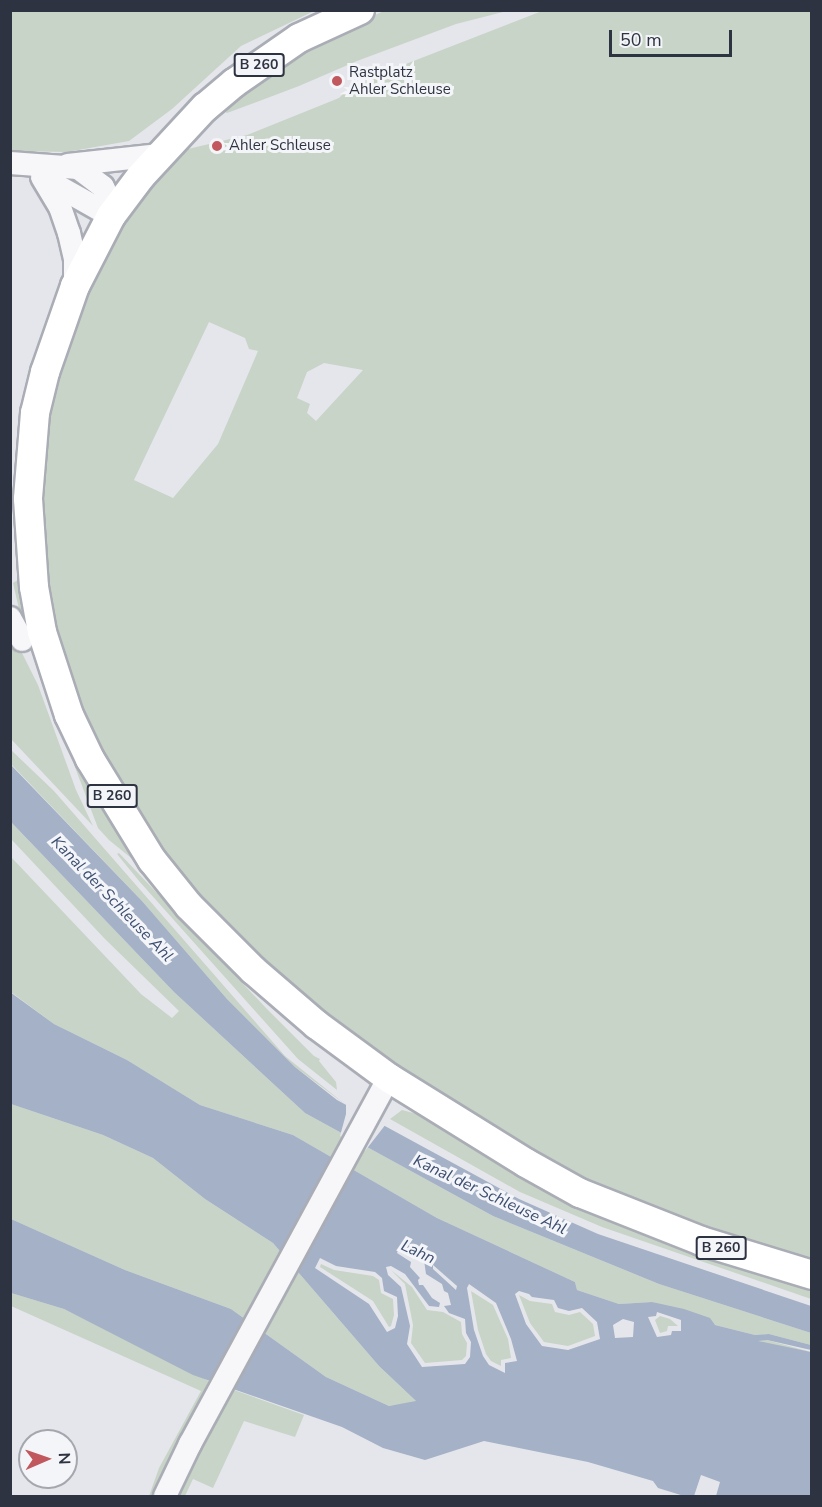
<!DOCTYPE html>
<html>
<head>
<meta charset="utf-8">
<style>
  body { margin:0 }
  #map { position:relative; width:822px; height:1507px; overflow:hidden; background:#e5e6eb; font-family:"Nunito Sans",sans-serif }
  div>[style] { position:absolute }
  .green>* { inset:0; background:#c8d4c7 }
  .water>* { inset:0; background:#a4b1c6 }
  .pier>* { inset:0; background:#e5e6eb }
  .roads { filter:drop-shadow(2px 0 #aaadb5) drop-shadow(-2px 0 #aaadb5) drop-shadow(0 2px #aaadb5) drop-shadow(0 -2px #aaadb5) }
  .minor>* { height:22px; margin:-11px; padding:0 11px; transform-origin:11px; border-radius:11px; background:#f7f7f9 }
  .major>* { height:28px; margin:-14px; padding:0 14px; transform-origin:14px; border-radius:14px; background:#fff }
  .dots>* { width:16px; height:16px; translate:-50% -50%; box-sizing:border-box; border:3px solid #f4f5f8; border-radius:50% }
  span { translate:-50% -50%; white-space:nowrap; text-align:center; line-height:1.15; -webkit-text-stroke:6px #f4f5f8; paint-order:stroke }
  .shield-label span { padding:2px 4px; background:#f4f5f8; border:2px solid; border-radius:4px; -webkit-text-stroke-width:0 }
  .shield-label { font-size:14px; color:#2e3341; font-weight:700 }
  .poi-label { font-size:15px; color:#2e3341 }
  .left { translate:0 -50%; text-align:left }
  .water-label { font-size:16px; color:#3c4e71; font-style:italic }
  .frame { position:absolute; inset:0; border:12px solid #2e3341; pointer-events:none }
  .north { position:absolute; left:18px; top:1429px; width:60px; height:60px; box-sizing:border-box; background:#f4f5f8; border:2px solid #a5a7af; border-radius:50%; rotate:88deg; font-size:16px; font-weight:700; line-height:24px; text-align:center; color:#2e3341 }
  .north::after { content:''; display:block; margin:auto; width:21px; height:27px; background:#c1585d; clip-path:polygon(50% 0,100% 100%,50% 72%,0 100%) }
  .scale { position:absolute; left:609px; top:30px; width:123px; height:27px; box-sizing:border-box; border:3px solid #2e3341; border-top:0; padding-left:8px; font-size:18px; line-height:21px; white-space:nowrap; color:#2e3341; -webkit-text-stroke:4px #f4f5f8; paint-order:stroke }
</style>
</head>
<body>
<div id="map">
  <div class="green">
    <div style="clip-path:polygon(11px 10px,314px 10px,314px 11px,241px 46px,172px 109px,129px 141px,67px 152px,11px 151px)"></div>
    <div style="clip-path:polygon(384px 11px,507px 11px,456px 24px,357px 61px,299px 86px,227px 113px,222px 110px,224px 106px,322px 38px)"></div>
    <div style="clip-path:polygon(evenodd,542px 11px,811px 11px,811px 1266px,774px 1256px,581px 1180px,409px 1073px,285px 986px,191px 892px,129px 806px,82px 715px,55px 638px,39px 518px,45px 426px,72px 327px,98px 267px,137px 202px,169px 162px,188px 149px,247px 135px,339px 98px,350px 87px,375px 76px,542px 11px,209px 322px,245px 338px,249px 349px,258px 351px,218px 444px,173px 498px,134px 480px,209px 322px,542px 11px,324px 363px,363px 370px,316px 421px,307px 413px,310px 404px,297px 398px,307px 372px,324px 363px)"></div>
    <div style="clip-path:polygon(21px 578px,141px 866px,109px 840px,98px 828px,25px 635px,13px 583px)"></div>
    <div style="clip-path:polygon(10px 629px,38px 685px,76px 790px,93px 826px,11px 739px)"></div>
    <div style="clip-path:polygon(10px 749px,54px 791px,285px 1056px,346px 1105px,295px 1067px,227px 999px,142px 901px,11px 764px)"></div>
    <div style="clip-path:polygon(11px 822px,174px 992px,305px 1113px,493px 1216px,659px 1284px,811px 1333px,811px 1345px,769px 1334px,755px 1335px,715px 1325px,652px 1302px,619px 1304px,577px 1290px,575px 1282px,437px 1218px,293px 1135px,200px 1105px,127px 1060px,54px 1024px,11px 992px,11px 857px,141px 994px,172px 1018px,179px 1011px,105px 939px,11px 839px)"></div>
    <div style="clip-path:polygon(119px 853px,266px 1008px,314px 1056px,320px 1059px,319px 1061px,336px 1082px,337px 1090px,298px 1059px,139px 881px,117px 854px)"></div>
    <div style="clip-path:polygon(11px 1104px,103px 1135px,153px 1158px,205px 1199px,273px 1243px,379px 1366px,417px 1402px,389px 1406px,326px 1377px,231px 1309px,125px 1270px,11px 1219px)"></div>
    <div style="clip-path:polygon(402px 1110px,417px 1114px,515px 1171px,811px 1282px,811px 1299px,602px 1227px,520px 1192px,390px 1119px)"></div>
    <div style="clip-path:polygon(321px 1264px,334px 1270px,373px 1276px,379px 1280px,381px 1293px,393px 1299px,394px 1315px,391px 1326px,389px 1327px,373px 1301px,320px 1267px)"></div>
    <div style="clip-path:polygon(391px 1270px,412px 1287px,427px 1310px,443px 1312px,461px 1322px,462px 1334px,467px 1343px,466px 1356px,462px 1360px,425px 1363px,411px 1343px,413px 1325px,405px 1284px)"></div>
    <div style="clip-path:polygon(471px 1291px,493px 1305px,508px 1339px,511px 1358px,501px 1360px,501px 1366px,491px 1361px,486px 1354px,478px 1330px)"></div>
    <div style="clip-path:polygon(11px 1293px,64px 1309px,209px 1381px,153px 1496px,149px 1496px,159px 1468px,201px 1391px,11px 1306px)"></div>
    <div style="clip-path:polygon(519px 1295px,530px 1301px,552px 1304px,555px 1312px,569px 1315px,580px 1312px,593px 1324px,595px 1336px,568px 1346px,544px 1342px,530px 1323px)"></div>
    <div style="clip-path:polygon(660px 1316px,670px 1319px,678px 1326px,668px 1326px,667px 1331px,660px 1333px,655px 1320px)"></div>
    <div style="clip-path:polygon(758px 1340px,767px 1340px,811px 1352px,759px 1343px)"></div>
    <div style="clip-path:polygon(234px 1390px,304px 1415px,295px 1437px,244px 1421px,213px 1488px,193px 1479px,185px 1496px,176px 1496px,197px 1447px,202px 1449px)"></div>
  </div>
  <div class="water">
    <div style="clip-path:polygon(10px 764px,142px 901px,227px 999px,295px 1067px,337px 1100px,519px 1199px,598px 1234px,811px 1306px,811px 1333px,659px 1284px,493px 1216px,305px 1113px,174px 992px,11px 822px)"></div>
    <div style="clip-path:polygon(evenodd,10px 992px,54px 1024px,127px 1060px,200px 1105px,293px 1135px,437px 1218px,575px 1282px,577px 1290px,619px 1304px,652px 1302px,684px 1309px,710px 1318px,715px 1325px,755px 1335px,769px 1334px,811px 1345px,811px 1350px,767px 1340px,758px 1341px,811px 1352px,811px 1496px,716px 1496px,720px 1482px,701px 1475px,694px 1496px,684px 1496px,658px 1488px,653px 1481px,588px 1462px,484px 1441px,425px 1460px,383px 1448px,342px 1427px,193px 1375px,64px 1309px,11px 1293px,11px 1219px,125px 1270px,231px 1309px,326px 1377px,389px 1406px,416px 1401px,379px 1366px,273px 1243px,205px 1199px,153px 1158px,103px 1135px,11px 1104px,10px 992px,399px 1248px,424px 1260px,426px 1274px,442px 1284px,444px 1291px,448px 1293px,451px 1305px,444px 1306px,449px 1313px,465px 1319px,466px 1333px,471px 1342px,470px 1357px,465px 1364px,422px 1367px,407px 1344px,410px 1326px,401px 1287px,388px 1275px,386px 1267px,391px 1266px,405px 1274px,429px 1306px,439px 1307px,440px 1303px,432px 1298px,423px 1285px,419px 1285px,418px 1280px,420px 1278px,410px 1267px,411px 1262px,397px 1253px,399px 1248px,10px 992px,320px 1258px,336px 1266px,375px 1272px,382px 1278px,384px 1291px,397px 1297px,398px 1316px,395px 1328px,387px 1332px,369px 1304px,315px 1268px,320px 1258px,10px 992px,433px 1265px,457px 1286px,456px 1290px,433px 1269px,433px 1265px,10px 992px,469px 1284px,496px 1303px,511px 1339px,517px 1361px,505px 1363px,505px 1373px,489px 1365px,483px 1356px,474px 1330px,467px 1288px,469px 1284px,10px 992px,519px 1291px,529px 1294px,532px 1297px,554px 1300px,558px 1308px,569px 1311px,582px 1308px,597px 1322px,600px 1339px,568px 1350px,542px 1346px,526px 1324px,515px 1294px,519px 1291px,10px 992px,657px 1312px,681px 1320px,681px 1331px,672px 1331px,671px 1335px,657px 1337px,648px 1317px,656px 1316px,657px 1312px,10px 992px,623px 1319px,634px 1322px,633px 1337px,615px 1338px,613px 1325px,623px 1319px)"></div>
  </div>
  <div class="pier">
    <div style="clip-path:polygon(346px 1102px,386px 1124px,365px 1151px,340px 1136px,346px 1114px)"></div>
  </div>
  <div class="roads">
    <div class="minor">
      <div style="left:10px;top:163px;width:68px;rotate:4.2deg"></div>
      <div style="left:78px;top:168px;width:31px;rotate:37deg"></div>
      <div style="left:103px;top:187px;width:13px;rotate:63deg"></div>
      <div style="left:109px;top:199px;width:17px;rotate:83deg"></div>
      <div style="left:68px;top:165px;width:92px;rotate:-6.3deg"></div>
      <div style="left:42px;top:177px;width:35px;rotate:59deg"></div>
      <div style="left:60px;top:207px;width:28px;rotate:71deg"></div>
      <div style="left:69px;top:233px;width:27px;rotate:77deg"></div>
      <div style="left:75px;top:259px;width:27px;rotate:90deg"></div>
      <div style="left:47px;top:180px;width:73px;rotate:29.4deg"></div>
      <div style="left:10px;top:618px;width:25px;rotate:61deg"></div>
      <div style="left:165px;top:1496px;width:58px;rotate:-64.3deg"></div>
      <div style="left:190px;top:1444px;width:417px;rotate:-61.5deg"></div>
    </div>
    <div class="major">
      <div style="left:360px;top:10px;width:67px;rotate:155.3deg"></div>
      <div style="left:299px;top:38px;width:79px;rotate:145.3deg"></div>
      <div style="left:234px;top:83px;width:38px;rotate:140deg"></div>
      <div style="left:205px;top:107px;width:94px;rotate:132.8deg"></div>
      <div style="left:141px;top:176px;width:50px;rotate:126.9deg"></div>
      <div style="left:111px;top:216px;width:79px;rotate:117.2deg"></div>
      <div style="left:75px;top:286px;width:91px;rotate:109.2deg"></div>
      <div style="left:45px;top:372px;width:42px;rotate:103.7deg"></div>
      <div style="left:35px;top:413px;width:86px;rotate:94.7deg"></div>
      <div style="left:28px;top:499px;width:88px;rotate:86.1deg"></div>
      <div style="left:34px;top:587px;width:46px;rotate:79.9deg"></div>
      <div style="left:42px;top:632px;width:87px;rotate:72deg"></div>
      <div style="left:69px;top:715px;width:49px;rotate:64.5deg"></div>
      <div style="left:90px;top:759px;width:119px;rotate:58.5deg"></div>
      <div style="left:152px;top:860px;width:59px;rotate:51.2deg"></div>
      <div style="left:189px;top:906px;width:91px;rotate:45deg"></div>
      <div style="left:253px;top:970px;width:84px;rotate:40.7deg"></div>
      <div style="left:317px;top:1025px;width:89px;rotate:36.4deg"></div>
      <div style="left:389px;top:1078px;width:161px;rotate:31.8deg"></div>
      <div style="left:526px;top:1163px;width:62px;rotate:29.1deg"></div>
      <div style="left:580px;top:1193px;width:130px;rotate:21.6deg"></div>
      <div style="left:701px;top:1241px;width:116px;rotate:17deg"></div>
    </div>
  </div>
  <div class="dots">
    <div style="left:337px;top:81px;background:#c1585d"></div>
    <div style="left:217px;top:146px;background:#c1585d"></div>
  </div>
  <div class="shield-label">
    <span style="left:259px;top:65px">B 260</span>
    <span style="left:112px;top:796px">B 260</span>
    <span style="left:721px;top:1248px">B 260</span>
  </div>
  <div class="poi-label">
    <span class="left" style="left:349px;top:81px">Rastplatz<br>Ahler Schleuse</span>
    <span class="left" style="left:229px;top:146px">Ahler Schleuse</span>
  </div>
  <div class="water-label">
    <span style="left:112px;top:899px;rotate:46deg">Kanal der Schleuse Ahl</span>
    <span style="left:490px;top:1195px;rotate:25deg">Kanal der Schleuse Ahl</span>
    <span style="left:418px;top:1252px;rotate:25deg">Lahn</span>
  </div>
  <div class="frame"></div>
  <div class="north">N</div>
  <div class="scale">50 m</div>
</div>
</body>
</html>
